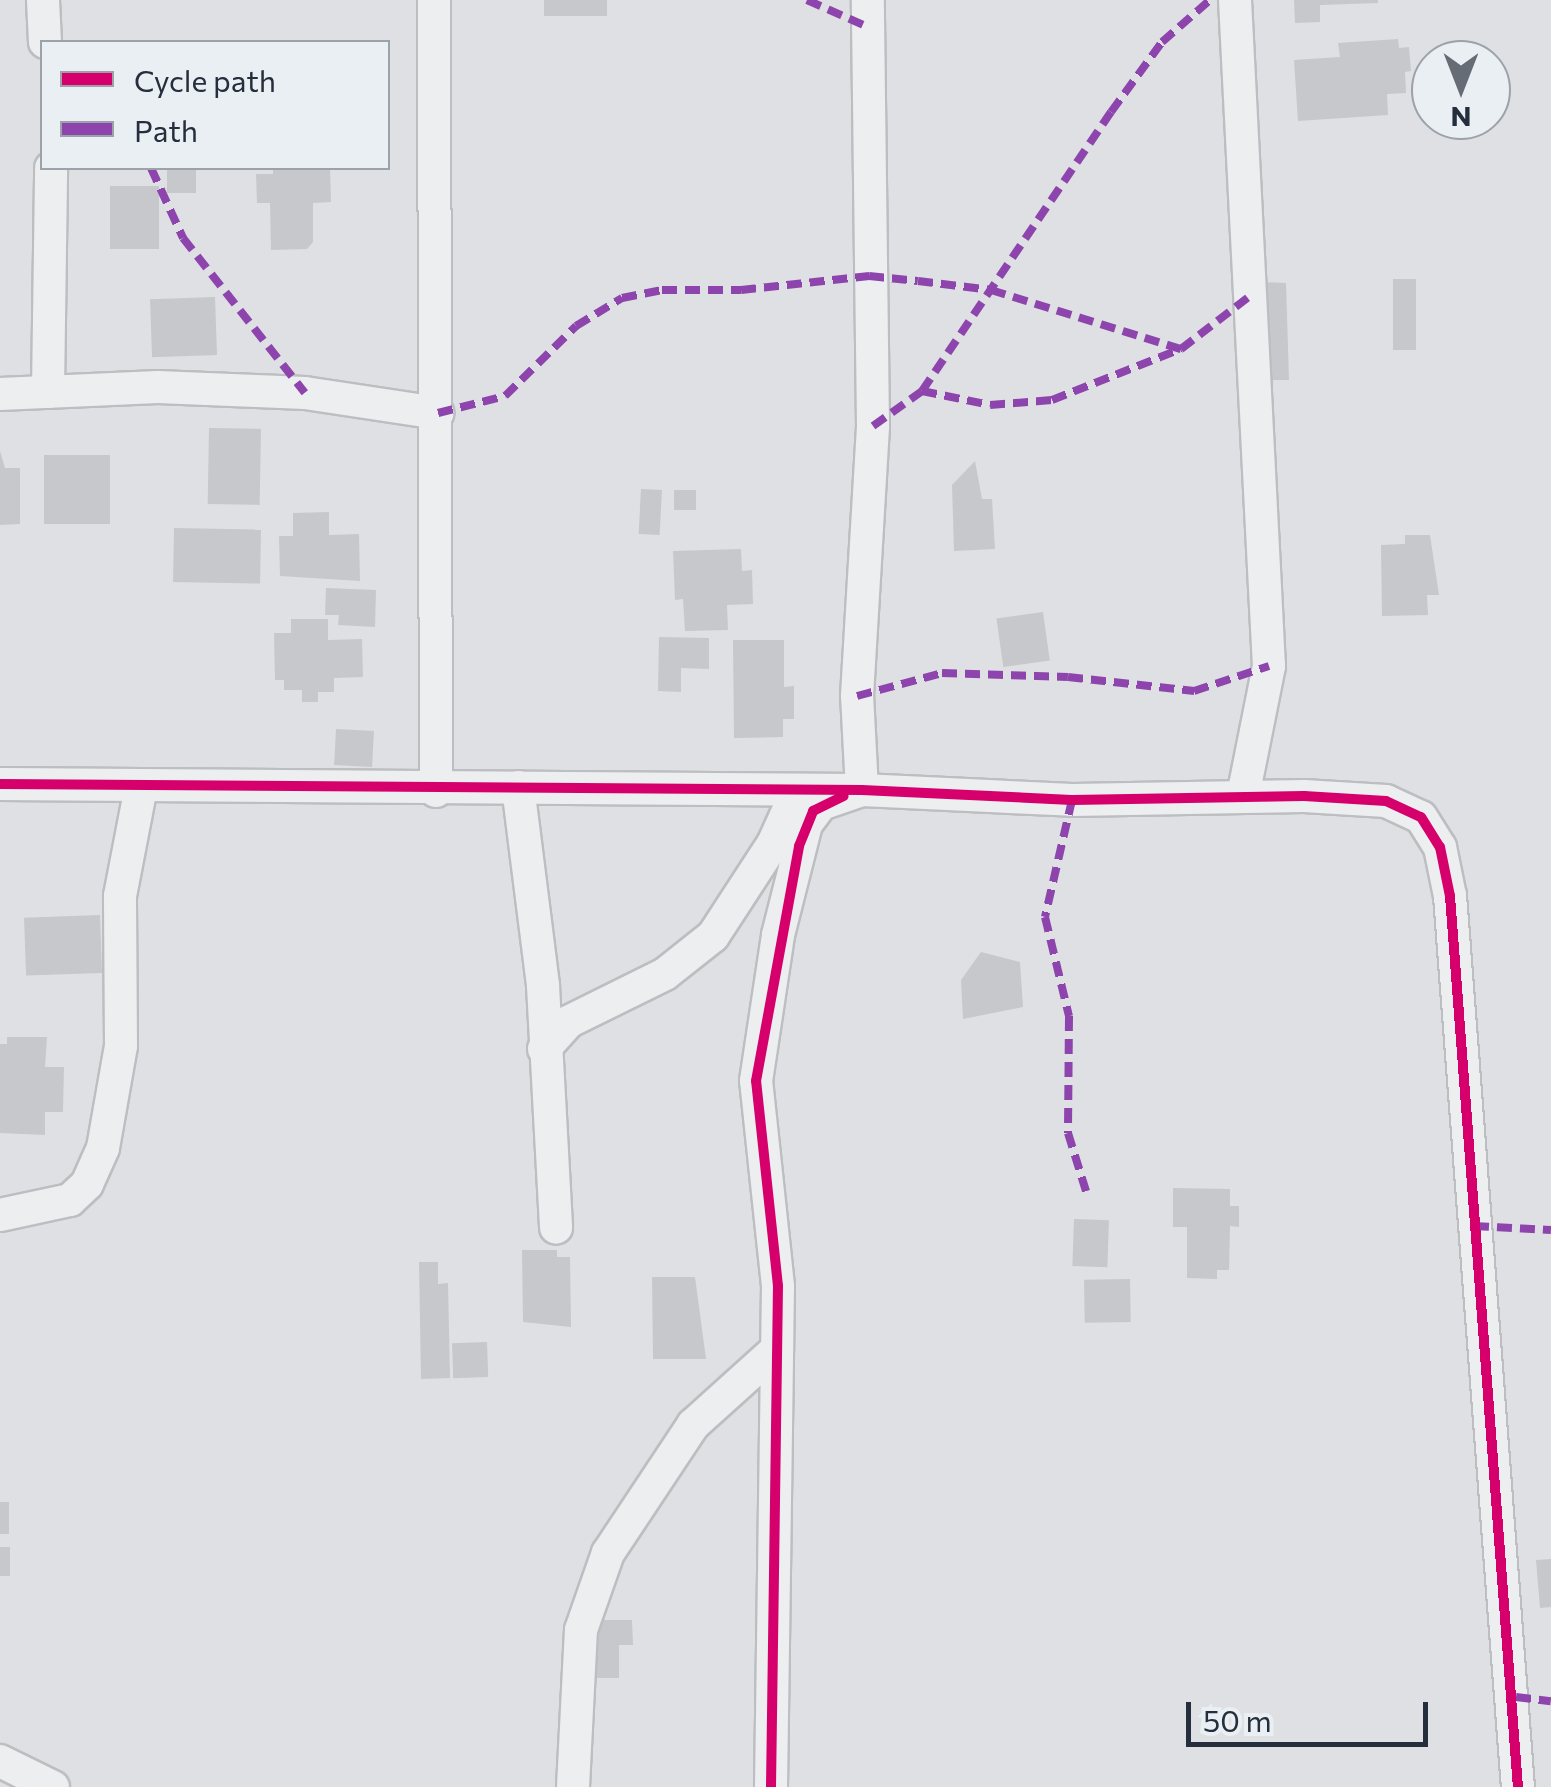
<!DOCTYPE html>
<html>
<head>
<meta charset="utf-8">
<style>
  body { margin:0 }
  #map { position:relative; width:1551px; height:1787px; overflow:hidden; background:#dee0e3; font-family:Commissioner,sans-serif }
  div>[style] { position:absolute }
  .building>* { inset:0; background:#c6c8cb; transform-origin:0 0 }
  .roads { filter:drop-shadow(2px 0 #bcbec1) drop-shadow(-2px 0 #bcbec1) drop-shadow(0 2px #bcbec1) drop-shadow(0 -2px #bcbec1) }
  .minor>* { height:32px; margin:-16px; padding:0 16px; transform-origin:16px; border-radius:16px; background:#edeef0 }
  .quiet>* { height:8px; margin-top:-4px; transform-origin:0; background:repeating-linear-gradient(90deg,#8e44ad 0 15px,transparent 0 23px) }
  .cycleway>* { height:10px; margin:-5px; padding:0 5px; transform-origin:5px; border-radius:5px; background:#d6006c }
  span { translate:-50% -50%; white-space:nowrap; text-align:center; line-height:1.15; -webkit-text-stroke:10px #eaeff4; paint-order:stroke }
  .legend { position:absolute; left:40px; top:40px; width:350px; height:130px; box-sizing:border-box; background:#eaeff4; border:2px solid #9ba2aa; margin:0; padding:12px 18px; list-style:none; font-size:30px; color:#252e3c }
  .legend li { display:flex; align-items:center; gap:20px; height:50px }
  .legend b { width:50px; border:2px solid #9ba2aa }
  .north { position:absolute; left:1411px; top:40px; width:100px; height:100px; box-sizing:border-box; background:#eaeff4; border:2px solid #9ba2aa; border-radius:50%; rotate:180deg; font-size:28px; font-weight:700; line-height:40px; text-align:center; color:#252e3c }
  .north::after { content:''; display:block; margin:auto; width:35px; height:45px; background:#666c76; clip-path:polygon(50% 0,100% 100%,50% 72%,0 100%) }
  .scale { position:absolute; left:1186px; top:1702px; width:242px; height:45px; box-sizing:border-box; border:5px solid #252e3c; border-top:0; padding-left:12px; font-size:30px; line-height:35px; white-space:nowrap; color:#252e3c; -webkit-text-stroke:8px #eaeff4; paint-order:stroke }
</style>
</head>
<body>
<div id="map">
  <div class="building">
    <div style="left:544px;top:0;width:63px;height:16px"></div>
    <div style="clip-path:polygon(1294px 0,1378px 0,1378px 3px,1320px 5px,1320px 22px,1295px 23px)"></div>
    <div style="clip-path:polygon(1398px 39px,1399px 48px,1409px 47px,1411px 71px,1405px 72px,1406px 93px,1387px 94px,1388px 115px,1298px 121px,1294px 60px,1340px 57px,1338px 43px)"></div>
    <div style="left:167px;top:168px;width:29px;height:25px"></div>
    <div style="clip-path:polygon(273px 168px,330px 168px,331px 202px,313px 203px,313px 242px,307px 249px,271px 250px,270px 203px,257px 203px,256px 174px,273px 174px)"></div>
    <div style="left:110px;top:186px;width:49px;height:63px"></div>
    <div style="left:1393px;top:279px;width:23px;height:71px"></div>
    <div style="clip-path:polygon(1263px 282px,1286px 283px,1289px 380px,1259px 380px)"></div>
    <div style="left:215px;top:297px;width:58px;height:65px;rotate:88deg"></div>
    <div style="left:209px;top:428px;width:52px;height:76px;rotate:1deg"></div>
    <div style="clip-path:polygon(0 451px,5px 468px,20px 468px,20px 524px,0 525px)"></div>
    <div style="left:44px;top:455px;width:66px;height:69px"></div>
    <div style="clip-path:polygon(975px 461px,982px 499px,992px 499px,995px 549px,954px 551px,952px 485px)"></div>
    <div style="left:641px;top:489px;width:21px;height:45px;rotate:3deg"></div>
    <div style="left:674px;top:490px;width:22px;height:20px"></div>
    <div style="clip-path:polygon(329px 512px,329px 535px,359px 534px,360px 581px,280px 576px,279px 536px,293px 536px,293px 513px)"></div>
    <div style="left:174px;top:528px;width:87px;height:54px;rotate:1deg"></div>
    <div style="clip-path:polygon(1405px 535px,1430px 535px,1439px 595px,1427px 595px,1428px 615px,1382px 616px,1381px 545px,1405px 544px)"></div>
    <div style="clip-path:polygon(741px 549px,742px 571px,752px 570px,753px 604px,727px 605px,728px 630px,685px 631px,683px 599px,675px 600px,673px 551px)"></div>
    <div style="clip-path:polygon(326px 588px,376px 590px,375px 627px,338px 625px,339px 615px,325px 615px)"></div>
    <div style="left:1043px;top:612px;width:49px;height:47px;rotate:82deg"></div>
    <div style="clip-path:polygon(291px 619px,328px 619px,328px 640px,362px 639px,363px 677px,334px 678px,334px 692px,318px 692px,318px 702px,302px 702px,302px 690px,284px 690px,284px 680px,275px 680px,274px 633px,291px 633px)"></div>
    <div style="clip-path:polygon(659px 637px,709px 638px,709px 669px,681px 668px,681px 692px,658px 691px)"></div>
    <div style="clip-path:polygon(733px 640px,784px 640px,784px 687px,794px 686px,794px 719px,783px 719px,783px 737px,734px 738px)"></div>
    <div style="left:336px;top:729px;width:38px;height:36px;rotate:3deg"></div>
    <div style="left:100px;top:915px;width:58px;height:76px;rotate:88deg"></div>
    <div style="clip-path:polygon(981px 952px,1020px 962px,1023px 1007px,963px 1019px,961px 980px)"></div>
    <div style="clip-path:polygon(7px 1037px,47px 1037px,45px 1067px,64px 1067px,63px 1112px,45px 1112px,45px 1135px,0 1133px,0 1044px,7px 1044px)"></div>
    <div style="clip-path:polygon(1173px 1188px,1230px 1189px,1230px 1206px,1239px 1206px,1239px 1227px,1230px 1226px,1229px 1270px,1217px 1270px,1217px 1279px,1187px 1278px,1187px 1227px,1173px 1227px)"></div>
    <div style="left:1074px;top:1219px;width:35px;height:47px;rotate:2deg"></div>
    <div style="clip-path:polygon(522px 1250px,557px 1250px,557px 1257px,570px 1257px,571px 1327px,523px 1322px)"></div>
    <div style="clip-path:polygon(419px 1262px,438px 1262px,438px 1284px,448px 1283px,450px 1378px,421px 1379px)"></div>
    <div style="clip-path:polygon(652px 1277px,695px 1277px,706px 1359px,653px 1359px)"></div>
    <div style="left:1130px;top:1279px;width:43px;height:46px;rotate:89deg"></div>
    <div style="left:487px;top:1342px;width:35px;height:35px;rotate:88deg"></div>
    <div style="left:0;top:1502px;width:9px;height:32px"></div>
    <div style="left:0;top:1547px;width:10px;height:29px"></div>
    <div style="clip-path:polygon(1551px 1559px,1551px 1607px,1540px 1608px,1536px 1560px)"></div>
    <div style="clip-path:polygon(593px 1620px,632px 1620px,633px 1645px,619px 1645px,619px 1678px,593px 1678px)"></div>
  </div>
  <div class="roads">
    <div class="minor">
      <div style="left:43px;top:0;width:42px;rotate:87.3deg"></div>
      <div style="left:434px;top:0;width:791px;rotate:89.86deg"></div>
      <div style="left:1235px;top:0;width:667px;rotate:87.08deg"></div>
      <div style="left:1269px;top:666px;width:133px;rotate:101.3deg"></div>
      <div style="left:48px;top:392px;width:224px;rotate:-89.2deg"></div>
      <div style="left:0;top:394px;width:158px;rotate:-2.5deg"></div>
      <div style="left:158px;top:387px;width:147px;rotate:2.3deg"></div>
      <div style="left:305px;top:393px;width:134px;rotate:8.6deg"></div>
      <div style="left:0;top:784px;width:862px;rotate:0.4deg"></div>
      <div style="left:862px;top:790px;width:210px;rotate:2.7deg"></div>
      <div style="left:1072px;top:800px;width:232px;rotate:-1deg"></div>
      <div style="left:1304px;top:796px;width:82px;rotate:3.5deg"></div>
      <div style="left:1386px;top:801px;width:38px;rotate:25deg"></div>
      <div style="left:1421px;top:817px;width:36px;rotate:58deg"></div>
      <div style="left:1440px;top:847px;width:50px;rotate:78.5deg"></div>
      <div style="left:1450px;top:896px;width:894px;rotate:85.64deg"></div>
      <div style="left:518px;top:787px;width:201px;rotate:82.8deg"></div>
      <div style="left:543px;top:986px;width:242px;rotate:86.9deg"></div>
      <div style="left:544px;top:1049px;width:36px;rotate:-48deg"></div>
      <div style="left:568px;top:1022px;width:108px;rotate:-26.3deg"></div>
      <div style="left:665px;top:974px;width:61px;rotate:-38.4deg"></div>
      <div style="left:713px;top:936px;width:110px;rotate:-56.9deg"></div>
      <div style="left:773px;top:844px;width:56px;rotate:-65.7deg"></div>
      <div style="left:0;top:1215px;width:72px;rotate:-12.1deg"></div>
      <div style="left:70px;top:1200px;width:23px;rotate:-43deg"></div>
      <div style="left:87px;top:1184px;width:39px;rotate:-66deg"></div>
      <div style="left:103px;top:1148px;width:104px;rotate:-80deg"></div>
      <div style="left:121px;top:1046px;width:150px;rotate:-90.4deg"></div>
      <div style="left:120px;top:896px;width:111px;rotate:-79.1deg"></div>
      <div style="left:0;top:1761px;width:59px;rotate:26.1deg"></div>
      <div style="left:573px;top:1787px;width:157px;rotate:-87.1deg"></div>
      <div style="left:581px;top:1630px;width:82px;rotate:-70.7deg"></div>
      <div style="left:608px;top:1553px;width:154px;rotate:-56.4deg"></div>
      <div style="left:693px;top:1425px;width:113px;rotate:-42.1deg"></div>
      <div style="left:771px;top:1787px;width:501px;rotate:-89.2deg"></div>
      <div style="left:778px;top:1286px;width:206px;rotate:-96.1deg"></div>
      <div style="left:756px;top:1081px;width:148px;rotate:-81.4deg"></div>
      <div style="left:778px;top:935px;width:114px;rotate:-75.8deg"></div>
      <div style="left:806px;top:824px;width:25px;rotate:-53deg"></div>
      <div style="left:821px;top:804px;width:43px;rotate:-18.9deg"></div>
      <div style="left:862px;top:790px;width:94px;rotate:-93deg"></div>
      <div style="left:857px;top:696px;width:270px;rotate:-86.6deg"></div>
      <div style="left:873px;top:426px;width:426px;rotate:-90.7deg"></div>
    </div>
  </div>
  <div class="quiet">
    <div style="left:807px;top:0;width:67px;rotate:23.9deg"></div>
    <div style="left:151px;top:168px;width:77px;rotate:65.4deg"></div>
    <div style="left:183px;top:238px;width:197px;rotate:51.8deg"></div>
    <div style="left:922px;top:391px;width:69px;rotate:11.6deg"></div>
    <div style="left:990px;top:405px;width:62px;rotate:-4.6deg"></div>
    <div style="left:1052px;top:400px;width:139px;rotate:-21.6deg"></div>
    <div style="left:1181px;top:349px;width:88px;rotate:-37.6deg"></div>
    <div style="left:438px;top:413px;width:69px;rotate:-14.2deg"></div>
    <div style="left:505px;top:396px;width:100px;rotate:-44.6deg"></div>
    <div style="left:576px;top:326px;width:54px;rotate:-31.3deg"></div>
    <div style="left:622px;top:298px;width:41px;rotate:-11.3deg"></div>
    <div style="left:662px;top:290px;width:79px"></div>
    <div style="left:741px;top:290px;width:129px;rotate:-6.2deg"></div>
    <div style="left:869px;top:276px;width:49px;rotate:5.8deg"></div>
    <div style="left:918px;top:281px;width:74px;rotate:7deg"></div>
    <div style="left:991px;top:290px;width:199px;rotate:17.3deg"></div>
    <div style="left:873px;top:426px;width:60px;rotate:-35.5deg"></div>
    <div style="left:922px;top:391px;width:337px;rotate:-55.9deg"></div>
    <div style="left:1111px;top:112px;width:87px;rotate:-53.9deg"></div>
    <div style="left:1162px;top:42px;width:64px;rotate:-41.2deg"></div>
    <div style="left:857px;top:696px;width:88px;rotate:-15.1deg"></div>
    <div style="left:942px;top:673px;width:126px;rotate:1.8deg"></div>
    <div style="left:1068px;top:677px;width:127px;rotate:6.3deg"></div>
    <div style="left:1194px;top:691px;width:79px;rotate:-18.4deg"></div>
    <div style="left:1072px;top:800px;width:120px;rotate:103deg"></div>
    <div style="left:1045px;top:917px;width:102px;rotate:76.4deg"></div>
    <div style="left:1069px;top:1016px;width:117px;rotate:90.5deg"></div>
    <div style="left:1068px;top:1133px;width:61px;rotate:72.8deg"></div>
    <div style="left:1474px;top:1226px;width:77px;rotate:3deg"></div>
    <div style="left:1516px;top:1697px;width:35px;rotate:7deg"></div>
  </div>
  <div class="cycleway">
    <div style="left:0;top:784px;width:862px;rotate:0.4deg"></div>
    <div style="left:862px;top:790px;width:210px;rotate:2.7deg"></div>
    <div style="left:1072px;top:800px;width:232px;rotate:-1deg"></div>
    <div style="left:1304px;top:796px;width:82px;rotate:3.5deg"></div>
    <div style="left:1386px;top:801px;width:38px;rotate:25deg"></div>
    <div style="left:1421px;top:817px;width:36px;rotate:58deg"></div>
    <div style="left:1440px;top:847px;width:50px;rotate:78.5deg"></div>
    <div style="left:1450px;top:896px;width:894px;rotate:85.64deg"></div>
    <div style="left:771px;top:1787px;width:501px;rotate:-89.2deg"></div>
    <div style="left:778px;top:1286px;width:206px;rotate:-96.1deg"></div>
    <div style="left:756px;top:1081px;width:239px;rotate:-79.6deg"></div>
    <div style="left:799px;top:846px;width:38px;rotate:-68deg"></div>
    <div style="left:813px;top:811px;width:34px;rotate:-26deg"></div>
  </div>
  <ul class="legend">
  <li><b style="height:12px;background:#d6006c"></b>Cycle path</li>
  <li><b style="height:12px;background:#8e44ad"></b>Path</li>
  </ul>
  <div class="north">N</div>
  <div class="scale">50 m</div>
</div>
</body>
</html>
